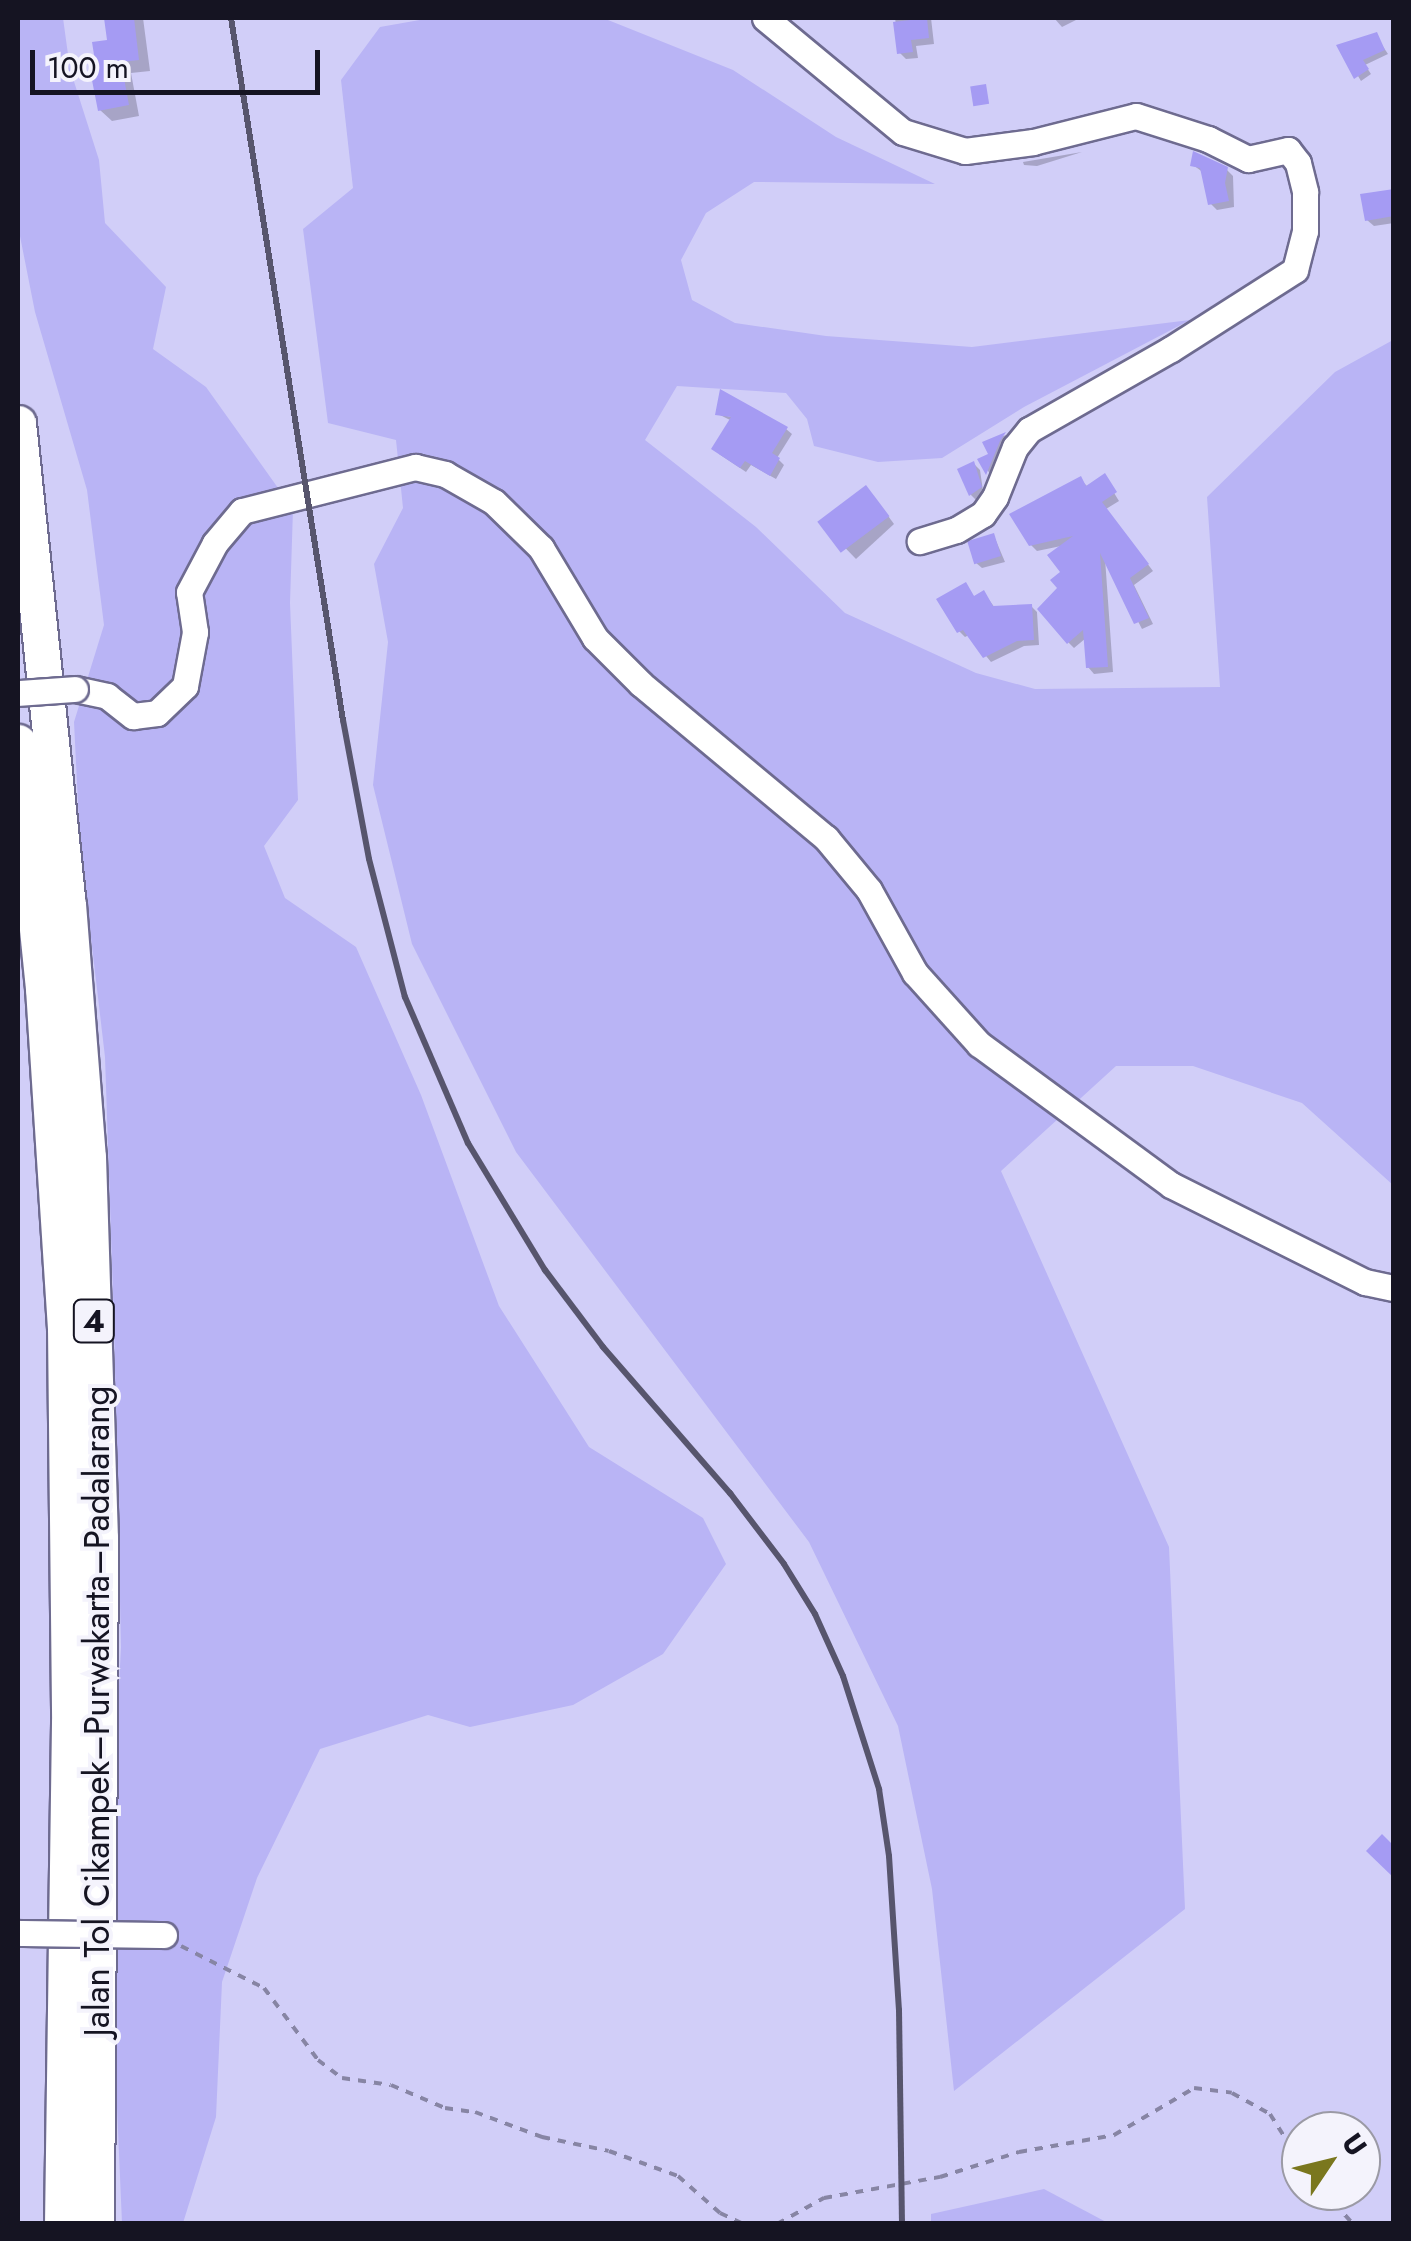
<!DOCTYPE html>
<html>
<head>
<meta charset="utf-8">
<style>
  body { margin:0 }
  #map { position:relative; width:1411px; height:2241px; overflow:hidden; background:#d1cef8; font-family:Jost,sans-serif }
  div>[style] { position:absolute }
  .green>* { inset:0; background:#b9b4f5 }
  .shadow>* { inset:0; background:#0003 }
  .building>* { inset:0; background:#a59bf3; transform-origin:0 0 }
  .path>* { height:4px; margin-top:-2px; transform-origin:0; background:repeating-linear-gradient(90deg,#8785a4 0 8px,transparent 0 16px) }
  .roads { filter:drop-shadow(2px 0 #6e6b90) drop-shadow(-2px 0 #6e6b90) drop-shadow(0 2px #6e6b90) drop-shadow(0 -2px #6e6b90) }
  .minor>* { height:25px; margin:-12.5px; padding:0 12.5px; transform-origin:12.5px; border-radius:12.5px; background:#fff }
  .highway>* { height:35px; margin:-17.5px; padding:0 17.5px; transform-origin:17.5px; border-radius:17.5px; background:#fff }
  .rail>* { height:6px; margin:-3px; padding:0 3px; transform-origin:3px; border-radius:3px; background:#57556d }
  .bridges { filter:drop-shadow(2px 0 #6e6b90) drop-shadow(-2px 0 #6e6b90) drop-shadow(0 2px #6e6b90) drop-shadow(0 -2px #6e6b90) }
  .minor-bridge>* { height:25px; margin:-12.5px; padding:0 12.5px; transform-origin:12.5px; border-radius:12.5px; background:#fff }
  span { translate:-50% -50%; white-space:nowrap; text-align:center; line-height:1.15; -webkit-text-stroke:8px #f4f3fc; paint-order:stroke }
  .shield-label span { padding:2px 8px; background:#f4f3fc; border:2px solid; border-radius:8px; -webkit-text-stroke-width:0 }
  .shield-label { font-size:32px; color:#151422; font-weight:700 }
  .street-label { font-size:35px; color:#151422 }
  .frame { position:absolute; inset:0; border:20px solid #151422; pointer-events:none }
  .north { position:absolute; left:1281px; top:2111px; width:100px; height:100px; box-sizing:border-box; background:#f4f3fc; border:2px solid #9b9aa5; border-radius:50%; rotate:55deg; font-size:28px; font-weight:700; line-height:40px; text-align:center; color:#151422 }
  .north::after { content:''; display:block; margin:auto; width:35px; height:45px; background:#7a771e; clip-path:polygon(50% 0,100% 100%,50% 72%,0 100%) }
  .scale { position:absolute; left:30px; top:50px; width:290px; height:45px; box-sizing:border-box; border:5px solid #151422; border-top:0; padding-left:12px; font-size:30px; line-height:35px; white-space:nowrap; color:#151422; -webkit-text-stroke:8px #f4f3fc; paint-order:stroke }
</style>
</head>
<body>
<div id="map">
  <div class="green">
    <div style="clip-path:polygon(18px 18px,63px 18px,70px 69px,99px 160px,105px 223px,166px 287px,153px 349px,206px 387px,293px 509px,290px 603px,298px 800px,264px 846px,285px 898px,356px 947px,421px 1095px,499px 1306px,589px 1447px,703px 1518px,726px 1564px,663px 1654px,573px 1705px,470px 1727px,428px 1715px,320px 1749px,257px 1878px,222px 1982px,216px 2117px,183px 2223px,122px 2223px,108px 1898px,121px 1647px,114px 1323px,105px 1057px,80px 844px,74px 722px,104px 625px,87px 490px,35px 312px,18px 226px)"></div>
    <div style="clip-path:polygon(431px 18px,603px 18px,733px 70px,836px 137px,935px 184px,754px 182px,706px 213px,681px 260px,692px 300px,735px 323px,826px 336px,972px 347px,1190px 320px,1024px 407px,942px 458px,878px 462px,814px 446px,807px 419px,786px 393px,677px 386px,645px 440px,756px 527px,845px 613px,976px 673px,1035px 689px,1220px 687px,1207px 497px,1335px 372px,1393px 340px,1393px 1185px,1302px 1103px,1193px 1066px,1116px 1066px,1001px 1171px,1169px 1547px,1185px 1909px,954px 2091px,932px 1889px,898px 1726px,809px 1542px,516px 1152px,412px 944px,373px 785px,388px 642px,374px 564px,403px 508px,396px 440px,328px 423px,303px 229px,353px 188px,341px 80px,380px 27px)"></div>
    <div style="clip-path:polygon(1044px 2189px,1108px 2223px,931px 2223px,931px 2214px)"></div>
  </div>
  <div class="shadow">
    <div style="clip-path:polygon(106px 18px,143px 18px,150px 71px,131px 73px,139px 116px,112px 121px,100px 110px,99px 76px,109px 42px)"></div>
    <div style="clip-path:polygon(895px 18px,931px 18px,934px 44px,916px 46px,918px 58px,906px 59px,900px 53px)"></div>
    <div style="clip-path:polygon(1054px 18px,1078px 18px,1078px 19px,1062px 27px)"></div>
    <div style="clip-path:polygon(1376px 36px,1388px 54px,1365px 65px,1371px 74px,1361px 81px,1340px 46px)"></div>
    <div style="clip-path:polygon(1082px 152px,1037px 166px,1024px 165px,1023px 162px)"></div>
    <div style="clip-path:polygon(1193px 165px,1226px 169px,1233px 176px,1234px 207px,1217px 210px,1211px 204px,1204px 173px)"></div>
    <div style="clip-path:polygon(1394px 192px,1394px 223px,1374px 226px,1367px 220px)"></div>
    <div style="clip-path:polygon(718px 414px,786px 429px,792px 434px,777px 458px,784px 465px,776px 479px,751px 465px,746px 472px,719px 454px,732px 421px)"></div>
    <div style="clip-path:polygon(1006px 435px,1011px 440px,993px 478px,981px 461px,991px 456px,986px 443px)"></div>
    <div style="clip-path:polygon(974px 464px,980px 470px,984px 498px,977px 501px,971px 495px)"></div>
    <div style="clip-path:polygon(1081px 480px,1088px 487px,1106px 480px,1119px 501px,1106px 509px,1153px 571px,1134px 585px,1153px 624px,1142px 629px,1105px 558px,1113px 672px,1094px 674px,1088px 667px,1086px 638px,1074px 648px,1068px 642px,1060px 588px,1066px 545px,1037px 551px,1031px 545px)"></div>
    <div style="clip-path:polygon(872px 494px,894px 524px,856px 559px,823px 525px)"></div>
    <div style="clip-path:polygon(994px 536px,1005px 562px,982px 568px,975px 562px)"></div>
    <div style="clip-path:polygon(966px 585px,975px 598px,984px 593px,995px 608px,1031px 606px,1037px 612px,1039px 645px,1024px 646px,991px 662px,969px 635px,965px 637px,959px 631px)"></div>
  </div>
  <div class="building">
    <div style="clip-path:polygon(104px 18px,134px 18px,139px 60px,121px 62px,129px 105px,98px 111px,91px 75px,97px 74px,92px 42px,107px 40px)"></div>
    <div style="clip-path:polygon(927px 18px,929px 38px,911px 40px,913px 52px,897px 54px,893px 22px)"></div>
    <div style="clip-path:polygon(1377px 32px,1385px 50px,1363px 60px,1369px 69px,1354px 79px,1336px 45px)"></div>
    <div style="left:986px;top:84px;width:20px;height:16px;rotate:81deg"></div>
    <div style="clip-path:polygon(1193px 151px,1228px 167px,1225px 183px,1229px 201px,1208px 205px,1200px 168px,1190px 166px)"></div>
    <div style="clip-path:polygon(1394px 189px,1394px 216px,1365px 221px,1360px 194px)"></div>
    <div style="clip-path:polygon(720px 389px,788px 427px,772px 453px,780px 458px,770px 476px,745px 461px,740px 468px,711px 449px,731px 417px,715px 415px)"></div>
    <div style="clip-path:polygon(1006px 432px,1000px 441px,986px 475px,977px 459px,988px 454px,982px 442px)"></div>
    <div style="clip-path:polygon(974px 461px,982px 487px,969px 496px,957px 469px)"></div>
    <div style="clip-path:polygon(1105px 473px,1117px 492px,1102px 502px,1149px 564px,1130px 578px,1149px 618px,1134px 624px,1100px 553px,1108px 667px,1086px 668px,1083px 630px,1067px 644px,1037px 609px,1057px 588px,1050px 580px,1060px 572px,1047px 555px,1073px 536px,1029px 546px,1009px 514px,1081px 476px,1086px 486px)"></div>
    <div style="left:866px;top:485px;width:39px;height:61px;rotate:53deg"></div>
    <div style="left:994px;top:533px;width:24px;height:28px;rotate:73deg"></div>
    <div style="clip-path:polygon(966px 582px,974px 596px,984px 590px,993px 606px,1032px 604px,1034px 640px,1017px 641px,983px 658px,963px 630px,957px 633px,936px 599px)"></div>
    <div style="clip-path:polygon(1382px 1834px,1394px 1846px,1394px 1878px,1366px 1851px)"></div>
  </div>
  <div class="path">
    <div style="left:181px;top:1946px;width:93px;rotate:26.8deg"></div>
    <div style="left:264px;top:1988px;width:90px;rotate:53.1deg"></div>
    <div style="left:318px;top:2060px;width:30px;rotate:37deg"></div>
    <div style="left:342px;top:2078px;width:49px;rotate:8.1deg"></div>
    <div style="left:391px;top:2085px;width:59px;rotate:23.1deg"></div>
    <div style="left:445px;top:2108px;width:30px;rotate:8deg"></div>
    <div style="left:475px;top:2112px;width:72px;rotate:20.5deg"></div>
    <div style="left:542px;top:2137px;width:68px;rotate:11.8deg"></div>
    <div style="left:609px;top:2151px;width:73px;rotate:19.9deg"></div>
    <div style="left:678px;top:2176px;width:56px;rotate:41.4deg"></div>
    <div style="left:720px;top:2213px;width:26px;rotate:25deg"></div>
    <div style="left:1324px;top:2191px;width:44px;rotate:48.7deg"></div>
    <div style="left:777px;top:2224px;width:54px;rotate:-29deg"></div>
    <div style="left:824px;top:2198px;width:118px;rotate:-10.3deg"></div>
    <div style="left:940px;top:2177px;width:83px;rotate:-17.6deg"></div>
    <div style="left:1019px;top:2152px;width:97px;rotate:-10.1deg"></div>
    <div style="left:1114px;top:2135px;width:93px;rotate:-30.4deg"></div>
    <div style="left:1194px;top:2088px;width:38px;rotate:7deg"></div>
    <div style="left:1232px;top:2093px;width:43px;rotate:28.9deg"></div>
    <div style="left:1270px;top:2114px;width:58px;rotate:57.7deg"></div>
  </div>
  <div class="roads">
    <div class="minor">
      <div style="left:765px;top:18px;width:179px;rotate:39.6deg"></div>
      <div style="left:903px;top:132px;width:65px;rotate:17deg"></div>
      <div style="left:965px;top:151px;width:69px;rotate:-7.5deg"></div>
      <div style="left:1033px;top:142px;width:106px;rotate:-14.2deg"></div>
      <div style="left:1136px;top:116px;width:76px;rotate:17.7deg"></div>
      <div style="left:1208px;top:139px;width:45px;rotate:26.6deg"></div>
      <div style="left:1248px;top:159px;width:41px;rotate:-12.7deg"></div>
      <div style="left:1288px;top:150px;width:16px;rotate:52deg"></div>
      <div style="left:1298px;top:163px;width:30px;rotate:76deg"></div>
      <div style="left:1305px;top:192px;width:39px;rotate:90deg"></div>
      <div style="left:1305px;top:231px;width:40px;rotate:104.4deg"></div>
      <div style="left:1295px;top:270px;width:147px;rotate:147.5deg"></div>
      <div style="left:1171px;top:349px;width:163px;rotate:150.3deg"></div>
      <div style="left:1029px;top:430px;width:22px;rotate:129deg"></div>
      <div style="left:1015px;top:447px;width:54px;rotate:111.8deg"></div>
      <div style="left:995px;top:497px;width:21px;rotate:125deg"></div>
      <div style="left:983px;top:514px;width:31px;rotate:149deg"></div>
      <div style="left:956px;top:530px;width:38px;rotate:163deg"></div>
      <div style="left:75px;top:689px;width:33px;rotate:12deg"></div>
      <div style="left:107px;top:696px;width:33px;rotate:38deg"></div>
      <div style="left:133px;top:716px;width:24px;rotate:-7deg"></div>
      <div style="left:157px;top:713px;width:39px;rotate:-44deg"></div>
      <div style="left:185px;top:686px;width:55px;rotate:-79.5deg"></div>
      <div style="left:195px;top:632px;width:40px;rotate:-98.5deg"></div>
      <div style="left:189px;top:592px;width:55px;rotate:-62deg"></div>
      <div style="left:215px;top:543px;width:42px;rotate:-49.8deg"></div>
      <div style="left:242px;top:511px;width:179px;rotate:-14.3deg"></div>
      <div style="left:415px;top:467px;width:31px;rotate:13deg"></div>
      <div style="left:445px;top:474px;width:56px;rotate:29.7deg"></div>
      <div style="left:494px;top:502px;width:66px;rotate:44.4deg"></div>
      <div style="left:541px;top:548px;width:105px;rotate:59deg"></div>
      <div style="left:595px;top:638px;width:65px;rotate:45deg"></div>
      <div style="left:641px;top:684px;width:241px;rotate:39.8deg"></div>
      <div style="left:826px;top:838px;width:67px;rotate:50.4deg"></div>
      <div style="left:869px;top:890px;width:95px;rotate:61deg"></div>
      <div style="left:915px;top:973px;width:96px;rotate:48deg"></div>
      <div style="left:979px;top:1044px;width:238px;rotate:36.3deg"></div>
      <div style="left:1171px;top:1185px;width:217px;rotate:26.6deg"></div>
      <div style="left:1365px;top:1282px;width:30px;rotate:12deg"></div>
    </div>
    <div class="highway">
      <div style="left:18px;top:423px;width:484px;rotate:84.1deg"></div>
      <div style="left:68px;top:904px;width:254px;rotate:85.5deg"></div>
      <div style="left:88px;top:1157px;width:381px;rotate:88.2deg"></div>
      <div style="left:100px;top:1538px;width:686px;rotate:90.33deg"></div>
      <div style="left:18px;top:742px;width:247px;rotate:84.2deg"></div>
      <div style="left:43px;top:988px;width:340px;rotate:86.3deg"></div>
      <div style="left:65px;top:1327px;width:396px;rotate:89.4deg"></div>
      <div style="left:69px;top:1723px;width:501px;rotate:90.8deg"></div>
    </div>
  </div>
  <div class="rail">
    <div style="left:231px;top:18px;width:711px;rotate:80.94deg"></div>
    <div style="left:343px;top:720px;width:141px;rotate:79.4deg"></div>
    <div style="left:369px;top:859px;width:143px;rotate:75.4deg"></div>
    <div style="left:405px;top:997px;width:159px;rotate:66.7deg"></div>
    <div style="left:468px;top:1143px;width:149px;rotate:58.8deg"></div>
    <div style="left:545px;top:1270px;width:96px;rotate:53deg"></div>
    <div style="left:603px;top:1347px;width:194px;rotate:49deg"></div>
    <div style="left:730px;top:1493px;width:89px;rotate:52.7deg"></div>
    <div style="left:784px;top:1564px;width:59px;rotate:58.2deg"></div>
    <div style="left:815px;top:1614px;width:68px;rotate:65.7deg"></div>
    <div style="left:843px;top:1676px;width:119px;rotate:72.3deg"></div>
    <div style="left:879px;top:1789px;width:68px;rotate:81.5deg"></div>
    <div style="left:889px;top:1856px;width:154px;rotate:86.3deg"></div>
    <div style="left:899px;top:2010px;width:214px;rotate:89.2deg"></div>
  </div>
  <div class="bridges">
    <div class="minor-bridge">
      <div style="left:18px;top:693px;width:57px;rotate:-4deg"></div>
      <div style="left:18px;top:1933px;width:146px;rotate:0.8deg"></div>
    </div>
  </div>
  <div class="shield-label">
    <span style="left:94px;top:1321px">4</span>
  </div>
  <div class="street-label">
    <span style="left:97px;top:1711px;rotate:-90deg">Jalan Tol Cikampek–Purwakarta–Padalarang</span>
  </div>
  <div class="frame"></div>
  <div class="north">U</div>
  <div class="scale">100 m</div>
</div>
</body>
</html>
